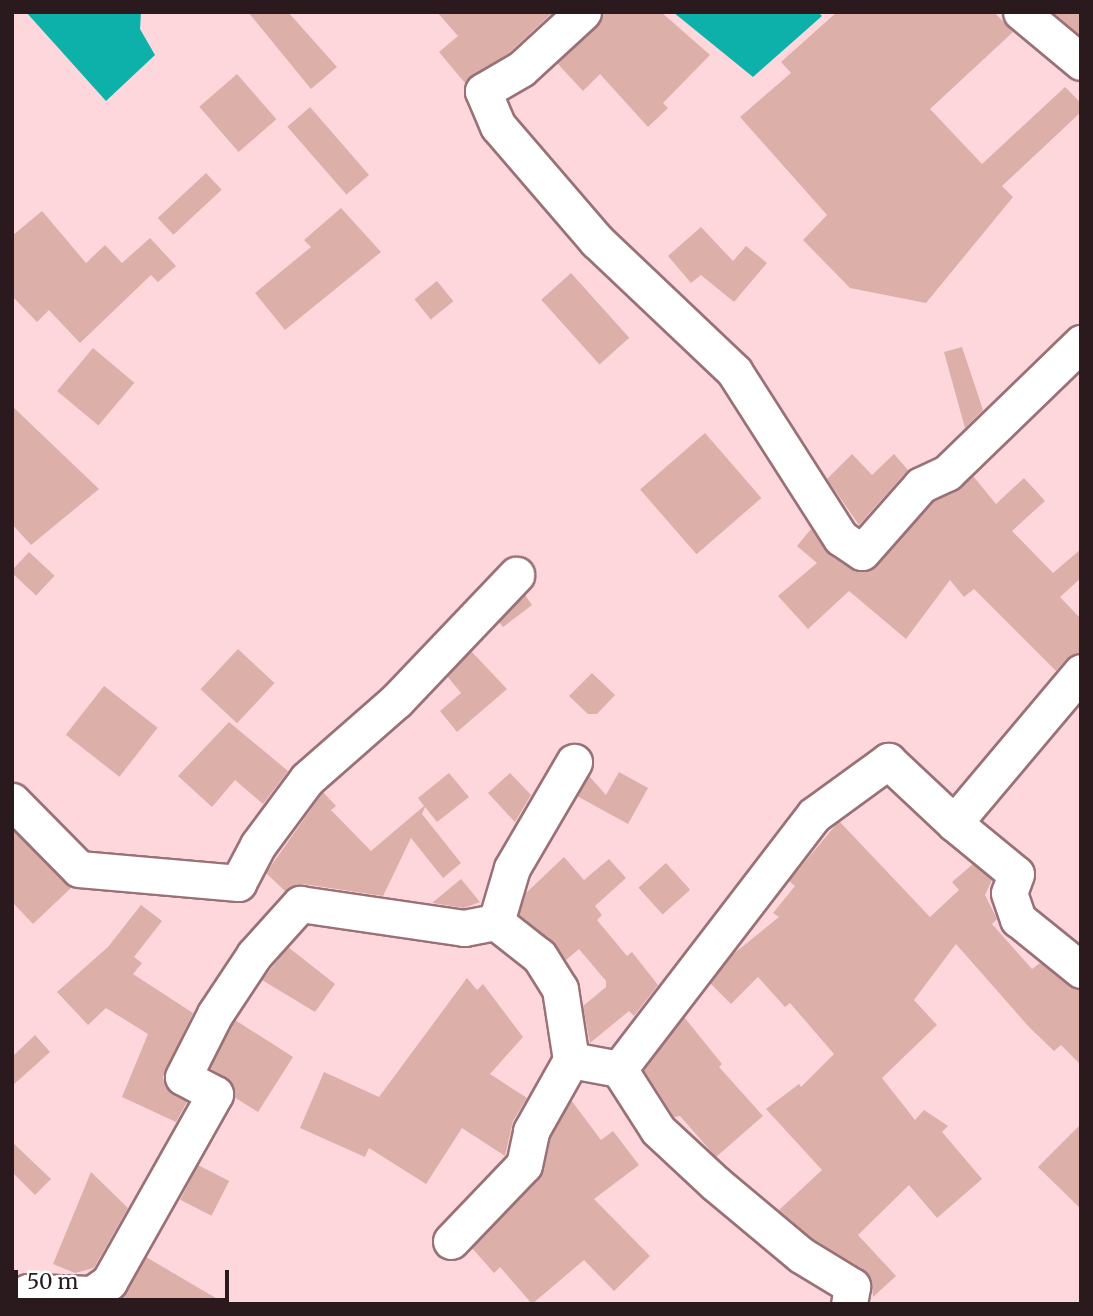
<!DOCTYPE html>
<html>
<head>
<meta charset="utf-8">
<style>
  body { margin:0 }
  #map { position:relative; width:1093px; height:1316px; overflow:hidden; background:#fdd7dc; font-family:Merriweather,serif }
  div>[style] { position:absolute }
  .water>* { inset:0; background:#0eb1a9 }
  .building>* { inset:0; background:#dcb0a8; transform-origin:0 0 }
  .roads { filter:drop-shadow(2px 0 #9a7177) drop-shadow(-2px 0 #9a7177) drop-shadow(0 2px #9a7177) drop-shadow(0 -2px #9a7177) }
  .minor>* { height:35px; margin:-17.5px; padding:0 17.5px; transform-origin:17.5px; border-radius:17.5px; background:#fff }
  span { translate:-50% -50%; white-space:nowrap; text-align:center; line-height:1.15; -webkit-text-stroke:5px #fff; paint-order:stroke }
  .frame { position:absolute; inset:0; border:14px solid #2a1a1d; pointer-events:none }
  .scale { position:absolute; left:14px; top:1270px; width:215px; height:32px; box-sizing:border-box; border:4px solid #2a1a1d; border-top:0; padding-left:9px; font-size:21px; line-height:24px; white-space:nowrap; color:#2a1a1d; -webkit-text-stroke:5px #fff; paint-order:stroke }
</style>
</head>
<body>
<div id="map">
  <div class="water">
    <div style="clip-path:polygon(26px 12px,141px 12px,140px 29px,155px 55px,106px 101px)"></div>
    <div style="clip-path:polygon(673px 12px,818px 12px,822px 16px,753px 77px)"></div>
  </div>
  <div class="building">
    <div style="clip-path:polygon(248px 12px,288px 12px,337px 67px,311px 89px)"></div>
    <div style="clip-path:polygon(437px 12px,553px 12px,509px 53px,465px 83px,439px 52px,458px 36px)"></div>
    <div style="clip-path:polygon(603px 12px,661px 12px,710px 55px,663px 103px,668px 108px,648px 127px,600px 74px,583px 91px,557px 63px,597px 27px)"></div>
    <div style="clip-path:polygon(837px 12px,994px 12px,1013px 32px,930px 109px,982px 164px,1065px 87px,1081px 103px,1081px 112px,1002px 186px,1013px 197px,926px 303px,850px 288px,803px 240px,827px 215px,740px 117px,791px 73px,781px 62px)"></div>
    <div style="clip-path:polygon(1053px 12px,1081px 12px,1081px 36px)"></div>
    <div style="left:237px;top:74px;width:60px;height:50px;rotate:49deg"></div>
    <div style="left:310px;top:107px;width:90px;height:30px;rotate:49deg"></div>
    <div style="left:206px;top:173px;width:23px;height:66px;rotate:47deg"></div>
    <div style="clip-path:polygon(341px 208px,381px 252px,285px 330px,255px 293px,311px 247px,304px 240px)"></div>
    <div style="clip-path:polygon(42px 211px,86px 263px,105px 245px,122px 263px,150px 238px,176px 266px,158px 282px,151px 275px,80px 343px,49px 310px,37px 322px,12px 296px,12px 236px)"></div>
    <div style="clip-path:polygon(701px 227px,733px 261px,746px 246px,767px 263px,734px 302px,701px 275px,691px 283px,668px 256px)"></div>
    <div style="left:571px;top:273px;width:87px;height:40px;rotate:48deg"></div>
    <div style="left:437px;top:281px;width:26px;height:29px;rotate:51deg"></div>
    <div style="clip-path:polygon(962px 347px,983px 410px,965px 428px,944px 352px)"></div>
    <div style="left:93px;top:348px;width:54px;height:56px;rotate:40deg"></div>
    <div style="clip-path:polygon(12px 406px,99px 489px,31px 545px,12px 524px)"></div>
    <div style="left:705px;top:433px;width:86px;height:86px;rotate:49deg"></div>
    <div style="clip-path:polygon(852px 454px,872px 475px,894px 454px,908px 470px,859px 525px,827px 479px)"></div>
    <div style="clip-path:polygon(973px 476px,996px 504px,1024px 478px,1045px 501px,1012px 531px,1053px 573px,1081px 549px,1081px 578px,1060px 597px,1081px 619px,1081px 652px,1066px 659px,1056px 671px,974px 589px,964px 597px,950px 580px,906px 639px,849px 591px,808px 629px,778px 596px,817px 563px,797px 546px,811px 529px,830px 555px,851px 569px,869px 571px,933px 501px)"></div>
    <div style="left:29px;top:552px;width:35px;height:27px;rotate:43deg"></div>
    <div style="clip-path:polygon(525px 595px,532px 605px,503px 627px,499px 622px)"></div>
    <div style="left:238px;top:649px;width:50px;height:55px;rotate:43deg"></div>
    <div style="clip-path:polygon(471px 651px,507px 689px,457px 732px,440px 711px,461px 693px,447px 676px)"></div>
    <div style="clip-path:polygon(592px 673px,615px 695px,597px 714px,588px 714px,569px 696px)"></div>
    <div style="left:104px;top:686px;width:68px;height:62px;rotate:38deg"></div>
    <div style="clip-path:polygon(229px 722px,288px 771px,263px 804px,235px 780px,212px 807px,178px 776px)"></div>
    <div style="clip-path:polygon(619px 772px,648px 788px,628px 824px,577px 796px,589px 776px,606px 795px)"></div>
    <div style="clip-path:polygon(449px 773px,469px 797px,437px 822px,425px 807px,422px 814px,461px 863px,443px 878px,411px 838px,383px 896px,303px 884px,285px 891px,266px 873px,323px 792px,336px 806px,331px 810px,371px 851px,424px 806px,418px 798px)"></div>
    <div style="clip-path:polygon(510px 773px,531px 795px,515px 822px,488px 793px)"></div>
    <div style="clip-path:polygon(839px 821px,930px 917px,959px 890px,952px 882px,973px 864px,992px 880px,985px 895px,997px 919px,992px 924px,1032px 969px,1040px 963px,1081px 990px,1081px 1065px,1061px 1045px,1054px 1051px,1029px 1027px,956px 944px,914px 1000px,937px 1025px,882px 1078px,915px 1120px,924px 1110px,948px 1126px,942px 1132px,982px 1179px,937px 1218px,909px 1185px,858px 1235px,896px 1276px,873px 1297px,871px 1278px,863px 1269px,813px 1239px,779px 1210px,822px 1170px,766px 1109px,799px 1084px,801px 1087px,834px 1054px,790px 1003px,785px 1007px,758px 977px,731px 1004px,710px 983px,732px 955px,779px 917px,773px 913px,795px 886px,789px 881px)"></div>
    <div style="clip-path:polygon(12px 830px,72px 887px,33px 924px,12px 902px)"></div>
    <div style="clip-path:polygon(564px 857px,584px 880px,609px 859px,626px 878px,595px 906px,602px 915px,597px 920px,627px 956px,632px 952px,658px 985px,634px 1016px,629px 1011px,590px 1043px,583px 1006px,606px 987px,606px 981px,579px 949px,566px 960px,552px 941px,519px 915px,526px 893px)"></div>
    <div style="left:666px;top:863px;width:36px;height:37px;rotate:48deg"></div>
    <div style="clip-path:polygon(461px 879px,480px 902px,464px 908px,432px 903px)"></div>
    <div style="clip-path:polygon(141px 905px,162px 921px,134px 957px,142px 963px,133px 974px,193px 1013px,163px 1077px,166px 1088px,187px 1102px,176px 1122px,122px 1097px,148px 1034px,106px 1008px,88px 1025px,57px 992px,108px 947px)"></div>
    <div style="clip-path:polygon(288px 947px,335px 984px,315px 1012px,262px 980px)"></div>
    <div style="clip-path:polygon(467px 978px,477px 990px,483px 984px,523px 1037px,490px 1074px,527px 1098px,513px 1121px,505px 1156px,462px 1128px,426px 1184px,369px 1148px,365px 1157px,300px 1128px,324px 1072px,379px 1097px)"></div>
    <div style="clip-path:polygon(684px 1017px,722px 1064px,719px 1067px,763px 1116px,716px 1157px,680px 1116px,674px 1117px,644px 1070px)"></div>
    <div style="clip-path:polygon(235px 1020px,293px 1057px,258px 1112px,234px 1097px,232px 1083px,210px 1068px)"></div>
    <div style="clip-path:polygon(35px 1035px,50px 1052px,12px 1086px,12px 1057px)"></div>
    <div style="clip-path:polygon(571px 1100px,601px 1140px,613px 1131px,639px 1165px,594px 1199px,650px 1256px,614px 1291px,584px 1260px,532px 1304px,500px 1267px,494px 1273px,472px 1248px,539px 1178px,550px 1138px)"></div>
    <div style="clip-path:polygon(1081px 1124px,1081px 1209px,1038px 1167px)"></div>
    <div style="clip-path:polygon(12px 1142px,51px 1179px,35px 1195px,12px 1172px)"></div>
    <div style="left:198px;top:1165px;width:35px;height:39px;rotate:27deg"></div>
    <div style="clip-path:polygon(91px 1172px,128px 1208px,94px 1268px,75px 1273px,53px 1264px)"></div>
    <div style="clip-path:polygon(146px 1257px,226px 1304px,113px 1304px,126px 1292px)"></div>
  </div>
  <div class="roads">
    <div class="minor">
      <div style="left:583px;top:12px;width:84px;rotate:137.4deg"></div>
      <div style="left:521px;top:69px;width:44px;rotate:149.9deg"></div>
      <div style="left:483px;top:91px;width:38px;rotate:67deg"></div>
      <div style="left:498px;top:126px;width:152px;rotate:49.3deg"></div>
      <div style="left:597px;top:241px;width:189px;rotate:43.5deg"></div>
      <div style="left:734px;top:371px;width:198px;rotate:57.4deg"></div>
      <div style="left:841px;top:538px;width:25px;rotate:34deg"></div>
      <div style="left:862px;top:552px;width:89px;rotate:-48.6deg"></div>
      <div style="left:921px;top:485px;width:29px;rotate:-25deg"></div>
      <div style="left:947px;top:473px;width:187px;rotate:-44.1deg"></div>
      <div style="left:1021px;top:12px;width:78px;rotate:39.8deg"></div>
      <div style="left:12px;top:801px;width:95px;rotate:45.4deg"></div>
      <div style="left:79px;top:869px;width:160px;rotate:5deg"></div>
      <div style="left:238px;top:883px;width:43px;rotate:-62.2deg"></div>
      <div style="left:258px;top:845px;width:82px;rotate:-53.4deg"></div>
      <div style="left:307px;top:779px;width:120px;rotate:-41.3deg"></div>
      <div style="left:397px;top:700px;width:173px;rotate:-46.4deg"></div>
      <div style="left:954px;top:823px;width:80px;rotate:39.4deg"></div>
      <div style="left:1016px;top:874px;width:20px;rotate:110deg"></div>
      <div style="left:1009px;top:893px;width:28px;rotate:71deg"></div>
      <div style="left:1018px;top:919px;width:81px;rotate:39deg"></div>
      <div style="left:571px;top:1060px;width:72px;rotate:-98.8deg"></div>
      <div style="left:560px;top:989px;width:39px;rotate:-122deg"></div>
      <div style="left:539px;top:956px;width:55px;rotate:-141.7deg"></div>
      <div style="left:496px;top:922px;width:56px;rotate:-73.5deg"></div>
      <div style="left:512px;top:868px;width:123px;rotate:-59.7deg"></div>
      <div style="left:619px;top:1069px;width:320px;rotate:-52.5deg"></div>
      <div style="left:814px;top:815px;width:92px;rotate:-36.1deg"></div>
      <div style="left:888px;top:761px;width:91px;rotate:43.2deg"></div>
      <div style="left:954px;top:823px;width:197px;rotate:-49.9deg"></div>
      <div style="left:451px;top:1241px;width:105px;rotate:-46.2deg"></div>
      <div style="left:524px;top:1165px;width:35px;rotate:-78deg"></div>
      <div style="left:531px;top:1131px;width:81px;rotate:-60.6deg"></div>
      <div style="left:571px;top:1060px;width:49px;rotate:10.6deg"></div>
      <div style="left:619px;top:1069px;width:72px;rotate:57.4deg"></div>
      <div style="left:658px;top:1130px;width:78px;rotate:42.9deg"></div>
      <div style="left:715px;top:1183px;width:112px;rotate:39.9deg"></div>
      <div style="left:801px;top:1255px;width:60px;rotate:31.3deg"></div>
      <div style="left:852px;top:1286px;width:18px;rotate:99deg"></div>
      <div style="left:16px;top:1304px;width:17px;rotate:-45deg"></div>
      <div style="left:28px;top:1292px;width:64px;rotate:1.8deg"></div>
      <div style="left:92px;top:1294px;width:21px;rotate:-35deg"></div>
      <div style="left:109px;top:1282px;width:216px;rotate:-60.6deg"></div>
      <div style="left:215px;top:1094px;width:36px;rotate:-152deg"></div>
      <div style="left:183px;top:1077px;width:71px;rotate:-63.1deg"></div>
      <div style="left:215px;top:1014px;width:71px;rotate:-56.5deg"></div>
      <div style="left:254px;top:955px;width:69px;rotate:-48deg"></div>
      <div style="left:300px;top:904px;width:166px;rotate:8.3deg"></div>
      <div style="left:464px;top:928px;width:33px;rotate:-11deg"></div>
    </div>
  </div>
  <div class="frame"></div>
  <div class="scale">50 m</div>
</div>
</body>
</html>
